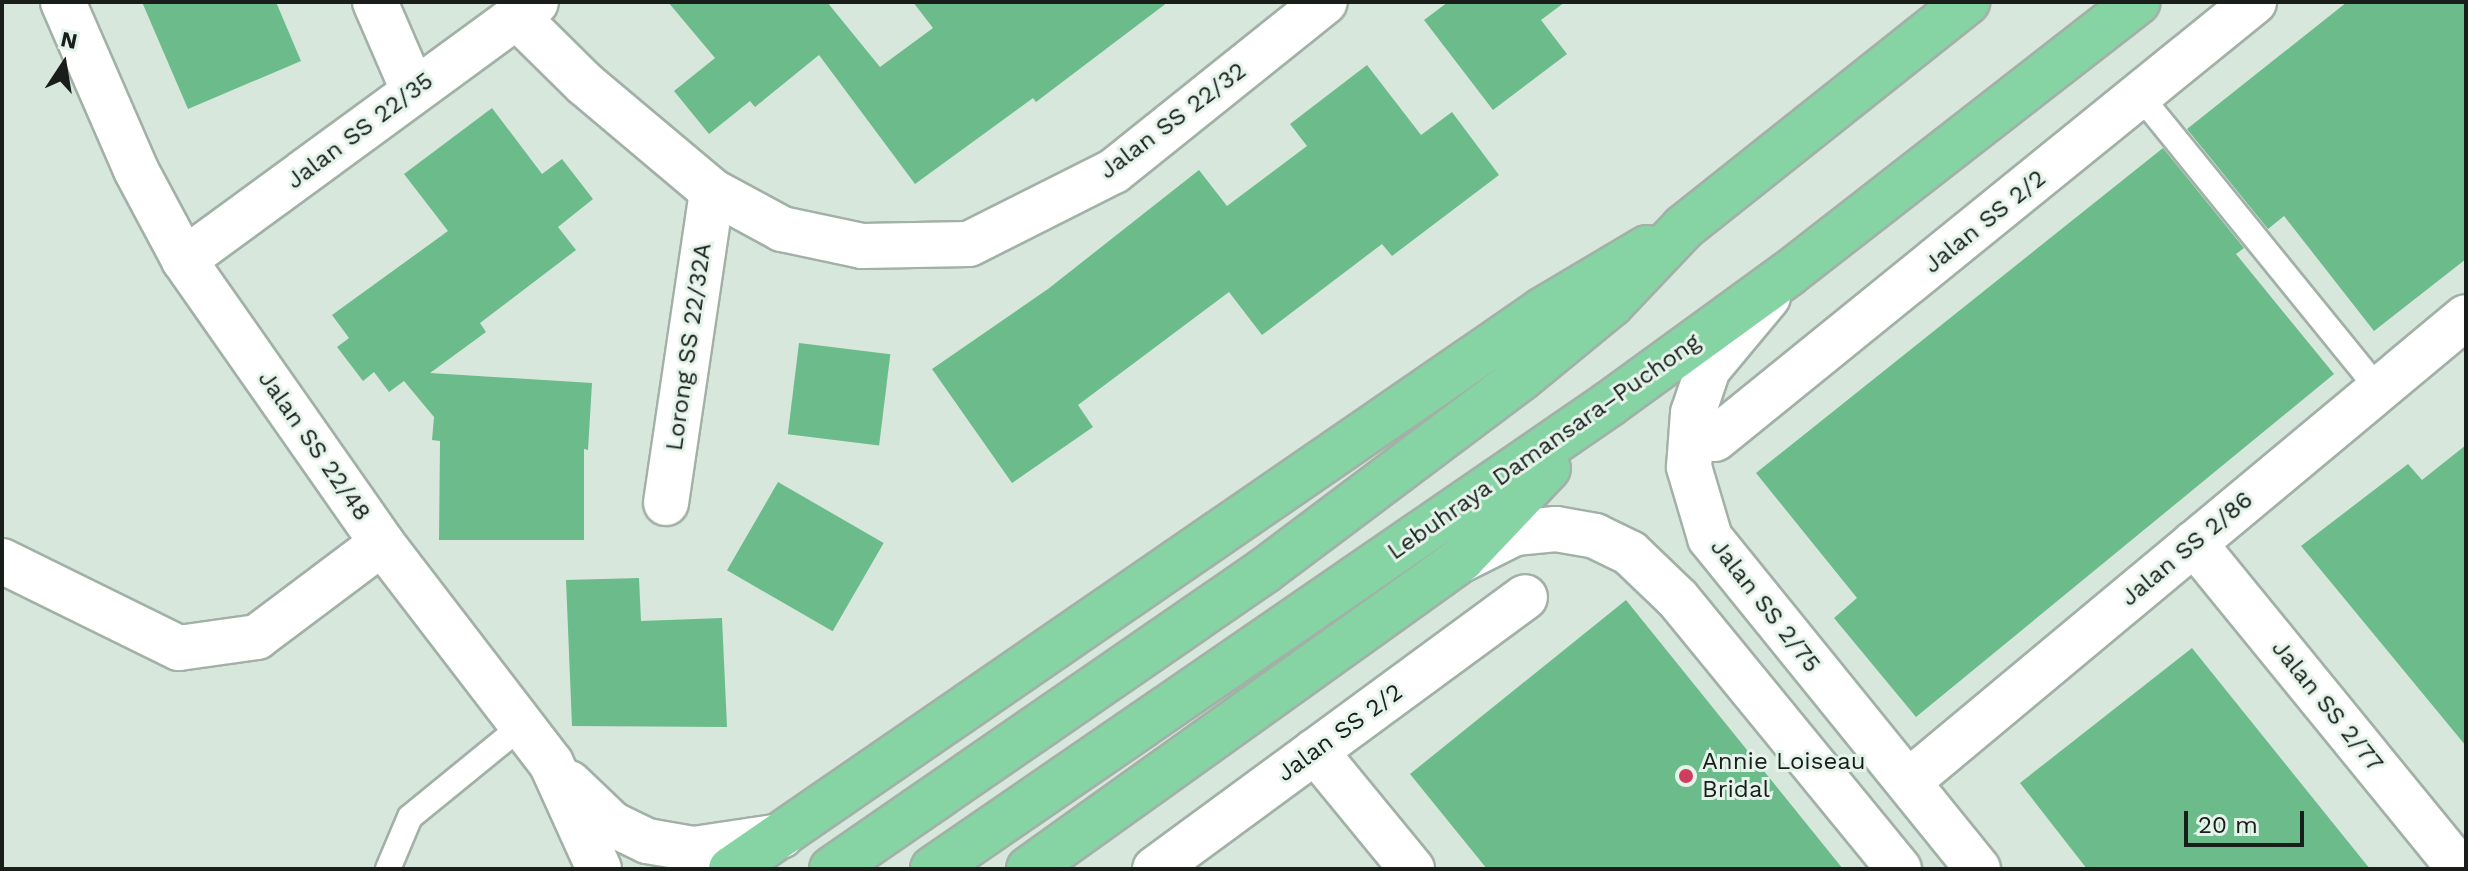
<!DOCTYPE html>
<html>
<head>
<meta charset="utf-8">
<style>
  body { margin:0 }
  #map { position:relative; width:2468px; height:871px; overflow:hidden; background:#d8e7dc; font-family:"Work Sans",sans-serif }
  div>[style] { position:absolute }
  .building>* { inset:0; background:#6cbb8b; transform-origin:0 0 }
  .roads { filter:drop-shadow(2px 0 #a2b1a7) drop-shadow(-2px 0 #a2b1a7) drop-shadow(0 2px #a2b1a7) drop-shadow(0 -2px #a2b1a7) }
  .service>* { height:24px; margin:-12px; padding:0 12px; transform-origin:12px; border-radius:12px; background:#fff }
  .minor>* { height:44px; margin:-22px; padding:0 22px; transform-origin:22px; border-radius:22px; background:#fff }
  .tertiary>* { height:44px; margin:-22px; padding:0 22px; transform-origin:22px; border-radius:22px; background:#fff }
  .motorway>* { height:44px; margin:-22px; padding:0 22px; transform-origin:22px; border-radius:22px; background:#86d4a3 }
  .dots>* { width:22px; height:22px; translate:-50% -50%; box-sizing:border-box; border:4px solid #e5f4ea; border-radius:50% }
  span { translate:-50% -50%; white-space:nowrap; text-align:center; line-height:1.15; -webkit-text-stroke:6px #e5f4ea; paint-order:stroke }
  .street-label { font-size:24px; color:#191e1b }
  .poi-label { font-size:24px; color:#191e1b }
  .left { translate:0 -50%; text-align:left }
  .frame { position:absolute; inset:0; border:4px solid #191e1b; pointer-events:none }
  .north { position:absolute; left:24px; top:24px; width:80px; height:80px; -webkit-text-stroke:6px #e5f4ea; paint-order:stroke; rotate:12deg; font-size:22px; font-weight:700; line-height:32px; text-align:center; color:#191e1b }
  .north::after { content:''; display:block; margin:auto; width:28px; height:36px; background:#191e1b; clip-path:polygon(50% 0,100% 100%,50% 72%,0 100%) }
  .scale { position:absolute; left:2184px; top:811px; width:120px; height:36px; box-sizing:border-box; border:4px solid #191e1b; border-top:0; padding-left:10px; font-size:24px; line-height:28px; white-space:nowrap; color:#191e1b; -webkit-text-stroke:6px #e5f4ea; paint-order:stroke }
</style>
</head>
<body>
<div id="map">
  <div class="building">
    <div style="clip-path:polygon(142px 2px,276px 2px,301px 61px,188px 109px)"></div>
    <div style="clip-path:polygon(668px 2px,827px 2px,880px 67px,933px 28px,913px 2px,1168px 2px,1036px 102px,1033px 98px,915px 184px,819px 55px,755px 107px,750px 101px,709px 134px,674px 91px,715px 58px)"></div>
    <div style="clip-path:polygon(1448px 2px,1565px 2px,1541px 20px,1567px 54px,1493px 110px,1424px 20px)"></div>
    <div style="clip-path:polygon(2347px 2px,2466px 2px,2466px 259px,2374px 331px,2284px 216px,2268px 229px,2187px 129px)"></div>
    <div style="clip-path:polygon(1367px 65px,1421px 135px,1452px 112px,1499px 175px,1392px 256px,1382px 244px,1262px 335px,1229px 292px,1078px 405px,1093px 427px,1012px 483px,932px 369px,1048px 289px,1199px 170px,1227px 206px,1307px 146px,1290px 124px)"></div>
    <div style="clip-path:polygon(492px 108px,542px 174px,562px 159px,593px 199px,558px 227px,576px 250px,480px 323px,486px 332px,430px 373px,592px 383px,588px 450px,584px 449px,584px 540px,439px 540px,440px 441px,432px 440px,434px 417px,404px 381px,389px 392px,374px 372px,363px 381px,337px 347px,349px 338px,332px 315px,448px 231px,404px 174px)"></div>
    <div style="clip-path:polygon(2163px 148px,2244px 248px,2236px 254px,2334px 374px,1916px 717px,1834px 618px,1857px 598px,1756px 473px)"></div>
    <div style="left:799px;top:343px;width:92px;height:92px;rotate:7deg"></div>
    <div style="clip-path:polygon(2466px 445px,2466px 746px,2301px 546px,2408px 464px,2422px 480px)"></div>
    <div style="left:778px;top:482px;width:122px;height:102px;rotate:30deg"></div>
    <div style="clip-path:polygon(639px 578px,641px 621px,722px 618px,727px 727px,572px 726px,566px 580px)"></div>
    <div style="clip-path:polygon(1626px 600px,1843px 869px,1487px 869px,1410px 774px)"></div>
    <div style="clip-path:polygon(2192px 648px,2370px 869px,2087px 869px,2020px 783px)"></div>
  </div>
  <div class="roads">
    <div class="service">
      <div style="left:2141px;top:97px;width:377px;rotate:50.9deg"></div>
      <div style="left:388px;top:869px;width:56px;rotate:-67.1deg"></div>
      <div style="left:410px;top:817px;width:141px;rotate:-39.2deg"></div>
    </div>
    <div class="minor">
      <div style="left:375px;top:2px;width:96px;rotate:66.6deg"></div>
      <div style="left:516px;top:16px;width:97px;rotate:44.6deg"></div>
      <div style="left:585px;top:84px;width:166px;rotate:40.1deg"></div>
      <div style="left:712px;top:191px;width:80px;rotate:28.5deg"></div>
      <div style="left:782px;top:229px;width:82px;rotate:12deg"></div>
      <div style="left:862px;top:246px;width:107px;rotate:-1.1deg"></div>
      <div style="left:969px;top:244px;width:162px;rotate:-26.7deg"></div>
      <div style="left:1114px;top:171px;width:270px;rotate:-38.7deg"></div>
      <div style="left:184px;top:260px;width:436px;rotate:-36.2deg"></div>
      <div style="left:1715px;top:439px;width:694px;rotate:-39.03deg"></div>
      <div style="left:666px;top:503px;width:315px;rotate:-81.6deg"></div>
      <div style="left:2194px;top:543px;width:421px;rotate:50.8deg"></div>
      <div style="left:2px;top:561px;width:197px;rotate:26.2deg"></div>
      <div style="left:179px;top:648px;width:79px;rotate:-8deg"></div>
      <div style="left:257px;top:637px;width:156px;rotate:-36.9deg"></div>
      <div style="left:1315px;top:751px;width:153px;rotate:50.6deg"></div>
      <div style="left:1908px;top:782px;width:726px;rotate:-39.81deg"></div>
      <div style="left:1155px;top:869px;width:459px;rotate:-36.3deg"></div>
    </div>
    <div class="tertiary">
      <div style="left:63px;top:2px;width:183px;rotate:66.5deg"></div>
      <div style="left:136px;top:170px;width:102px;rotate:61.9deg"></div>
      <div style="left:184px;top:260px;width:345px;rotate:55deg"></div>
      <div style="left:382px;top:543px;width:277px;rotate:52.5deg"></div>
      <div style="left:551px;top:763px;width:116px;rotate:65.6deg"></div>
      <div style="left:1768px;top:297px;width:94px;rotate:129.8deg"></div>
      <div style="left:1708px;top:369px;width:46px;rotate:108.8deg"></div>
      <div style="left:1693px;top:413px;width:54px;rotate:94.2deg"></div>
      <div style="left:1689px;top:467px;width:74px;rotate:73.5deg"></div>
      <div style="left:1710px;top:538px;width:426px;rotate:51deg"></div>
      <div style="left:1463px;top:559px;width:58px;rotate:-26.6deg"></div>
      <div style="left:1515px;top:533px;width:41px;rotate:-5.6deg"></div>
      <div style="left:1556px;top:529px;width:40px;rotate:10deg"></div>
      <div style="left:1595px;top:536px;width:39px;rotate:26deg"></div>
      <div style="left:1630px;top:553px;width:66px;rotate:43.8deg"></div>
      <div style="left:1678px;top:599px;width:349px;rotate:50.7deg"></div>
      <div style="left:569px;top:783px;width:59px;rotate:43.6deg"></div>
      <div style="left:612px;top:824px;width:39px;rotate:26deg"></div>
      <div style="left:647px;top:841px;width:48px;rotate:9.7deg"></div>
      <div style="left:694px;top:849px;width:88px;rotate:-8.5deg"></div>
    </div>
    <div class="motorway">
      <div style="left:731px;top:869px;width:986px;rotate:-34.54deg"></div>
      <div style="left:1543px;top:310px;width:121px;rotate:-30.8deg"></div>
      <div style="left:832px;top:869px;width:525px;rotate:-34.6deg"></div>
      <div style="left:1264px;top:571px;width:321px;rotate:-36.9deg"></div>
      <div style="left:1521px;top:378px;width:117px;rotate:-39.4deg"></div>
      <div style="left:1611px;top:304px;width:106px;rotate:-46.5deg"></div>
      <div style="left:1684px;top:227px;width:362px;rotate:-38.5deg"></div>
      <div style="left:933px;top:869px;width:820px;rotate:-34.52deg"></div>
      <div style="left:1609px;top:404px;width:221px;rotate:-36deg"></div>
      <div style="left:1788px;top:274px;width:443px;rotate:-37.9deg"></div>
      <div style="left:1029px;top:869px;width:533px;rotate:-35.6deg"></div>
      <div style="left:1462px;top:559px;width:125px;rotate:-46.6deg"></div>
    </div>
  </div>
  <div class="dots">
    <div style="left:1686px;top:776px;background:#ce3e5f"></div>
  </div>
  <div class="street-label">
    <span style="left:1173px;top:121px;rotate:-37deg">Jalan SS 22/32</span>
    <span style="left:360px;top:131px;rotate:-37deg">Jalan SS 22/35</span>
    <span style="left:1985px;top:222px;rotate:-39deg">Jalan SS 2/2</span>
    <span style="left:689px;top:347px;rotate:-82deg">Lorong SS 22/32A</span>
    <span style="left:314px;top:446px;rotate:55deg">Jalan SS 22/48</span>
    <span style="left:1544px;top:447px;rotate:-35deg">Lebuhraya Damansara–Puchong</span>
    <span style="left:2187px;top:549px;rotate:-40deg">Jalan SS 2/86</span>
    <span style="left:1765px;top:606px;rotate:52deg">Jalan SS 2/75</span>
    <span style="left:2327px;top:706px;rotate:51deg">Jalan SS 2/77</span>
    <span style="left:1340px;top:733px;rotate:-36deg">Jalan SS 2/2</span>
  </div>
  <div class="poi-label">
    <span class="left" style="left:1702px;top:776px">Annie Loiseau<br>Bridal</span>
  </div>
  <div class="frame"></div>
  <div class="north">N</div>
  <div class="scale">20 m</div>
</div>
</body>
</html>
